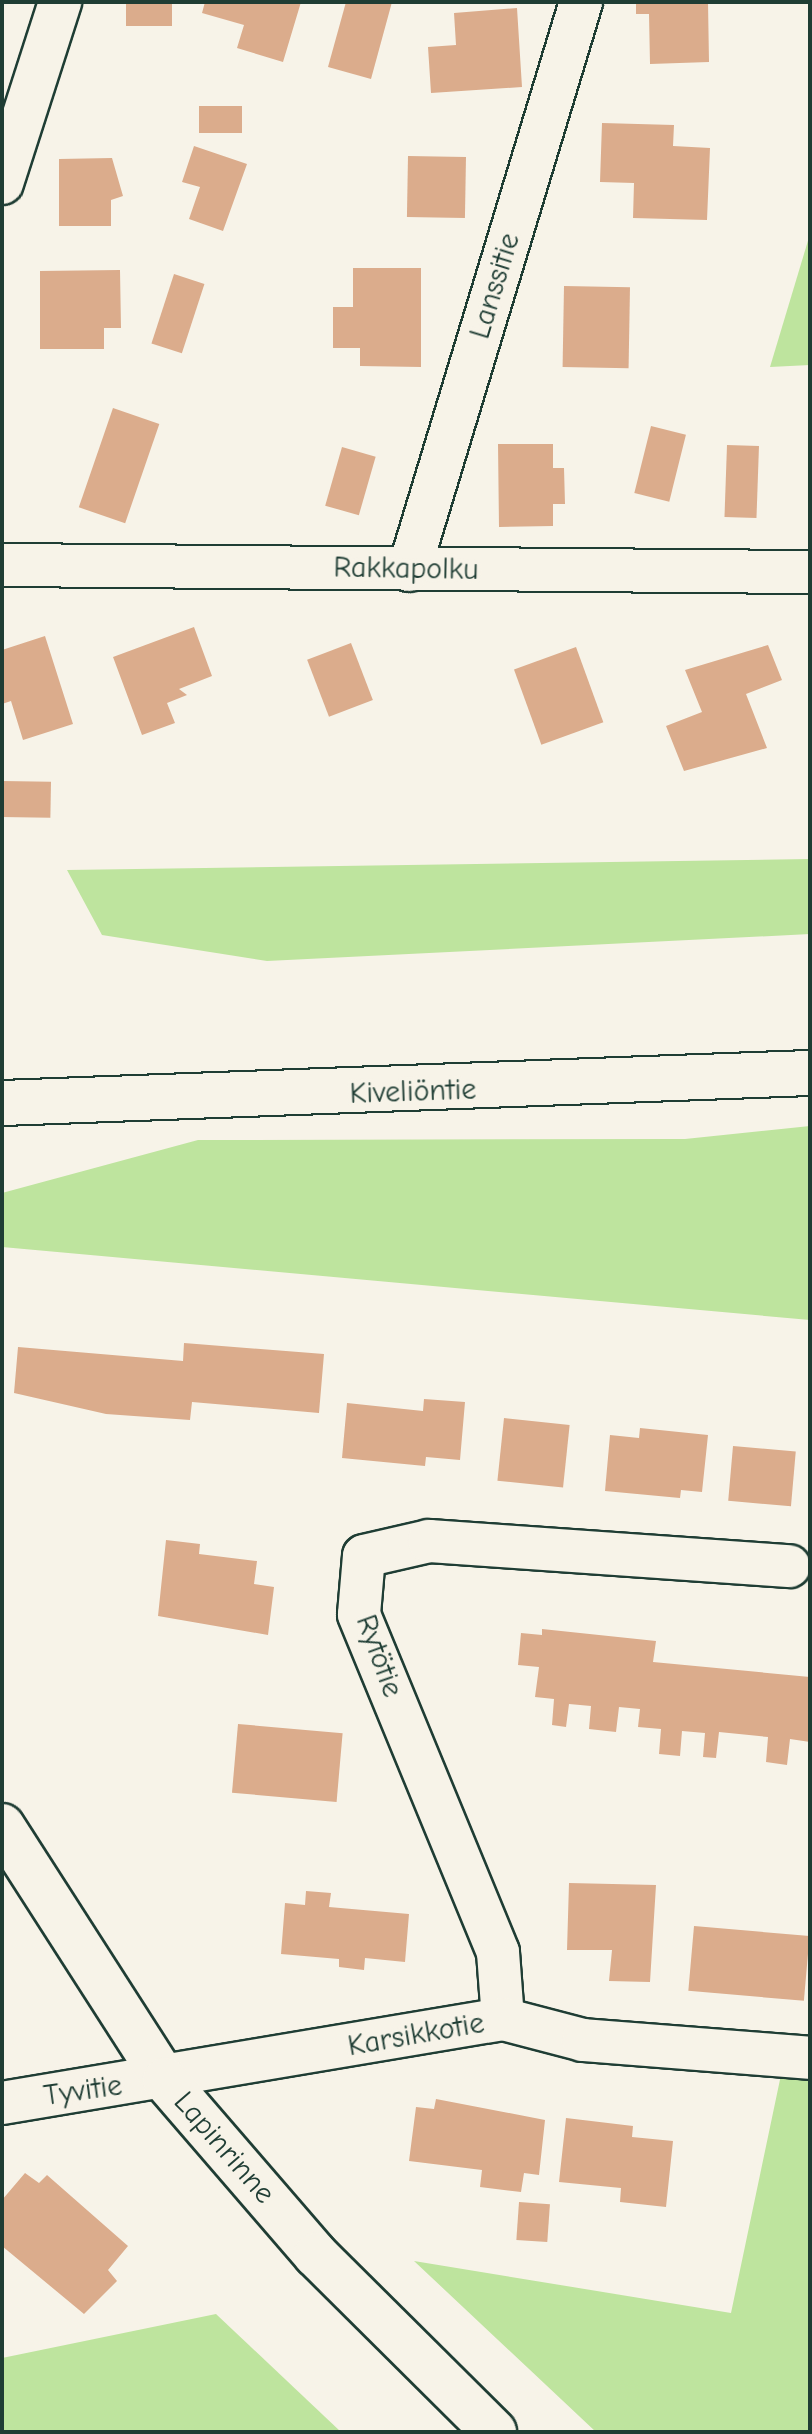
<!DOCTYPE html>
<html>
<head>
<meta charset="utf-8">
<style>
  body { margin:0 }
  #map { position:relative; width:812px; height:2434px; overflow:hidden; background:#f7f3e8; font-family:"Comic Neue",sans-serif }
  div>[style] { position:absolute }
  .green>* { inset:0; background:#bee49e }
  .building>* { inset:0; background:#dbac8c; transform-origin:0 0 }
  .roads { filter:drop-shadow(2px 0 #1f3d34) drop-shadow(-2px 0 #1f3d34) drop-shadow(0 2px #1f3d34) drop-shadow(0 -2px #1f3d34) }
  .street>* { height:42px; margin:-21px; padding:0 21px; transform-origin:21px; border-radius:21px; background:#f7f3e8 }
  .secondary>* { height:44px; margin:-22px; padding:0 22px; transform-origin:22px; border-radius:22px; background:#f7f3e8 }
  span { translate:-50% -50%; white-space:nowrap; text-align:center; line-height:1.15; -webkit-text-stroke:8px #f7f3e8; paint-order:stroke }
  .street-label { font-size:30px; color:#1f3d34 }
  .frame { position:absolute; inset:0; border:4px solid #1f3d34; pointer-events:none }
</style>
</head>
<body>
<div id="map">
  <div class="green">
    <div style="clip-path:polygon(810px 234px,810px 365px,770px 367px)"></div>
    <div style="clip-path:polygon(810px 859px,810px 934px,267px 961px,102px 935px,67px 870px)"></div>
    <div style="clip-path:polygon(810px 1126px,810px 1320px,2px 1247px,2px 1193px,198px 1140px,685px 1139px)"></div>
    <div style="clip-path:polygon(782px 2070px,810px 2073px,810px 2432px,596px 2432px,414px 2261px,731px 2313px)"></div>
    <div style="clip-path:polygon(216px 2314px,341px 2432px,2px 2432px,2px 2358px)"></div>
  </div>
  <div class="building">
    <div style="left:126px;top:2px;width:46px;height:24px"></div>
    <div style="clip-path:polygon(205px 2px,301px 2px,283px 62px,237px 48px,244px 25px,202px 13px)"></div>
    <div style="clip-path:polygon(346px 2px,392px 2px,371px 79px,328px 67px)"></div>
    <div style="clip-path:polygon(636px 2px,708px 2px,709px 62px,650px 64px,649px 14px,636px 14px)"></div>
    <div style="clip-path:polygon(517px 8px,522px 87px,431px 93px,428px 47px,456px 45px,454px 13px)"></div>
    <div style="left:199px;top:106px;width:43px;height:27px"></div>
    <div style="clip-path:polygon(602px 123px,674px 125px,673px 146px,710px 148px,707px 220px,633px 218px,634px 183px,600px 182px)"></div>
    <div style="clip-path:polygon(194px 146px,247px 164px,223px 231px,189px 219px,200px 187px,182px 182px)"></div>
    <div style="left:408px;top:156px;width:58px;height:61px;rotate:1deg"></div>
    <div style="clip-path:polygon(112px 158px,123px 196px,111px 200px,111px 226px,59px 226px,59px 159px)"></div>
    <div style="clip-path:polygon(353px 268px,421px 268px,421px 367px,360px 366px,360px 348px,333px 348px,333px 307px,353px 307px)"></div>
    <div style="clip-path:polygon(120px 270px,121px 328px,104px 328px,104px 349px,40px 349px,40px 271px)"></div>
    <div style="left:174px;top:274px;width:32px;height:73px;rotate:18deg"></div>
    <div style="left:564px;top:286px;width:66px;height:81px;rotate:1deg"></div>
    <div style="left:113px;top:408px;width:49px;height:105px;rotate:19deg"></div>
    <div style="left:651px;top:426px;width:36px;height:69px;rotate:14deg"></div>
    <div style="clip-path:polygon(498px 444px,553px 444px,553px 468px,564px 468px,565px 504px,553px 504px,553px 526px,499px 527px)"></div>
    <div style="left:727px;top:445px;width:32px;height:72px;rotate:2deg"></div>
    <div style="left:342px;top:447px;width:35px;height:61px;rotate:16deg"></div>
    <div style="clip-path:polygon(194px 627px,212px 676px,179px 689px,187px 695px,167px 703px,175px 723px,142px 735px,113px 657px)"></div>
    <div style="clip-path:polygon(45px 636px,73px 724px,23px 740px,11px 701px,2px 704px,2px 650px)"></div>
    <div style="left:351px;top:643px;width:61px;height:47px;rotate:69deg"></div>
    <div style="clip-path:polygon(768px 645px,782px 680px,746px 694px,767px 748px,684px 771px,666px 726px,702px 712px,685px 670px)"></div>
    <div style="left:576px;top:647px;width:80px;height:66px;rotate:70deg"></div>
    <div style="left:2px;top:781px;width:49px;height:36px;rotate:1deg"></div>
    <div style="clip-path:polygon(184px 1343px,324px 1354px,319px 1413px,192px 1402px,190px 1420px,106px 1414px,14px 1393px,18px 1347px,183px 1361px)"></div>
    <div style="clip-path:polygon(424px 1399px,465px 1402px,460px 1460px,426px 1457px,425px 1466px,342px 1458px,347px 1403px,423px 1411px)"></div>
    <div style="left:504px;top:1418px;width:66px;height:63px;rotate:6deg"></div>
    <div style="clip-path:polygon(640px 1428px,708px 1435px,702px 1492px,681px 1490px,680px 1498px,605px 1491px,610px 1435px,639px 1438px)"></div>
    <div style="left:733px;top:1446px;width:63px;height:55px;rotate:5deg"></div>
    <div style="clip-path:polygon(166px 1540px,200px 1544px,199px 1554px,257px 1561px,254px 1584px,274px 1587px,268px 1635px,158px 1616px)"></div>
    <div style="clip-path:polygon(542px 1629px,656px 1641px,653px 1662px,810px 1677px,810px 1742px,790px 1739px,787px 1765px,766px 1762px,768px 1737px,719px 1732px,716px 1758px,703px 1757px,705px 1733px,682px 1731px,680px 1756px,659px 1754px,661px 1729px,638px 1727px,640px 1709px,619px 1707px,616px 1732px,589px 1729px,591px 1706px,569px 1704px,566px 1727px,552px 1725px,554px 1699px,535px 1697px,539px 1667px,518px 1665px,521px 1633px,542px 1635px)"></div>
    <div style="left:238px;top:1724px;width:105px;height:69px;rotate:5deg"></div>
    <div style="clip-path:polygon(569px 1883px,656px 1885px,650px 1982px,609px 1981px,612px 1950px,567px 1950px)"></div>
    <div style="clip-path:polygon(306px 1891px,331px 1893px,329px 1907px,409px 1914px,405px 1962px,365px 1958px,364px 1970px,339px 1967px,339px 1959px,281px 1954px,285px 1903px,305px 1905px)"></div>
    <div style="left:694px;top:1926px;width:116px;height:65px;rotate:5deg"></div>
    <div style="clip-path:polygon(436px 2099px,545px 2120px,539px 2175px,524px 2173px,521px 2192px,480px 2187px,482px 2170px,409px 2161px,416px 2107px,434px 2109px)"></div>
    <div style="clip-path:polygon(566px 2118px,633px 2126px,632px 2137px,673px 2141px,666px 2207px,620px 2202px,621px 2188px,559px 2182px)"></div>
    <div style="clip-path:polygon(25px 2173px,39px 2183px,47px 2175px,128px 2246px,108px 2270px,117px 2281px,84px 2314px,2px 2246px,2px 2200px)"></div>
    <div style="left:519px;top:2202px;width:31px;height:38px;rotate:4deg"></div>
  </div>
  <div class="roads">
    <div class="street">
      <div style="left:2px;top:183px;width:190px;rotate:-72.2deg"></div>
      <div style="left:2px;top:565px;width:808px;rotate:0.5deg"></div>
      <div style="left:409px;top:570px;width:593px;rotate:-73.15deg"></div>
      <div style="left:503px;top:2019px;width:67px;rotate:-94.3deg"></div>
      <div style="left:498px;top:1952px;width:365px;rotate:-112.4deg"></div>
      <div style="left:359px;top:1614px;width:58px;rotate:-85.1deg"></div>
      <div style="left:364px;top:1556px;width:67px;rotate:-13deg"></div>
      <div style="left:429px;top:1541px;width:361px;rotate:4deg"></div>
      <div style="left:2px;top:2103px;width:508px;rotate:-9.52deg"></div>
      <div style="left:503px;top:2019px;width:83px;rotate:14.7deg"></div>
      <div style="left:583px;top:2040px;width:228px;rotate:4.5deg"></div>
    </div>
    <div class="secondary">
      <div style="left:2px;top:1103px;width:809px;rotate:-2.13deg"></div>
      <div style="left:2px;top:1826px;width:302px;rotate:57.3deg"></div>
      <div style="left:165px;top:2080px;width:231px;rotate:49.2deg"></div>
      <div style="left:316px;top:2255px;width:251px;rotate:44.8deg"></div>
    </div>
  </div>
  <div class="street-label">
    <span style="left:495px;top:286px;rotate:-73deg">Lanssitie</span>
    <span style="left:406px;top:569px;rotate:1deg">Rakkapolku</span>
    <span style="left:413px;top:1092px;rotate:-2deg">Kiveliöntie</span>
    <span style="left:379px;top:1656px;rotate:70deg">Rytötie</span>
    <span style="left:416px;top:2035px;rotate:-10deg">Karsikkotie</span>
    <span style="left:83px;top:2091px;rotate:-8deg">Tyvitie</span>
    <span style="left:224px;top:2148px;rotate:49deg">Lapinrinne</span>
  </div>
  <div class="frame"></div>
</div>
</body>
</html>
